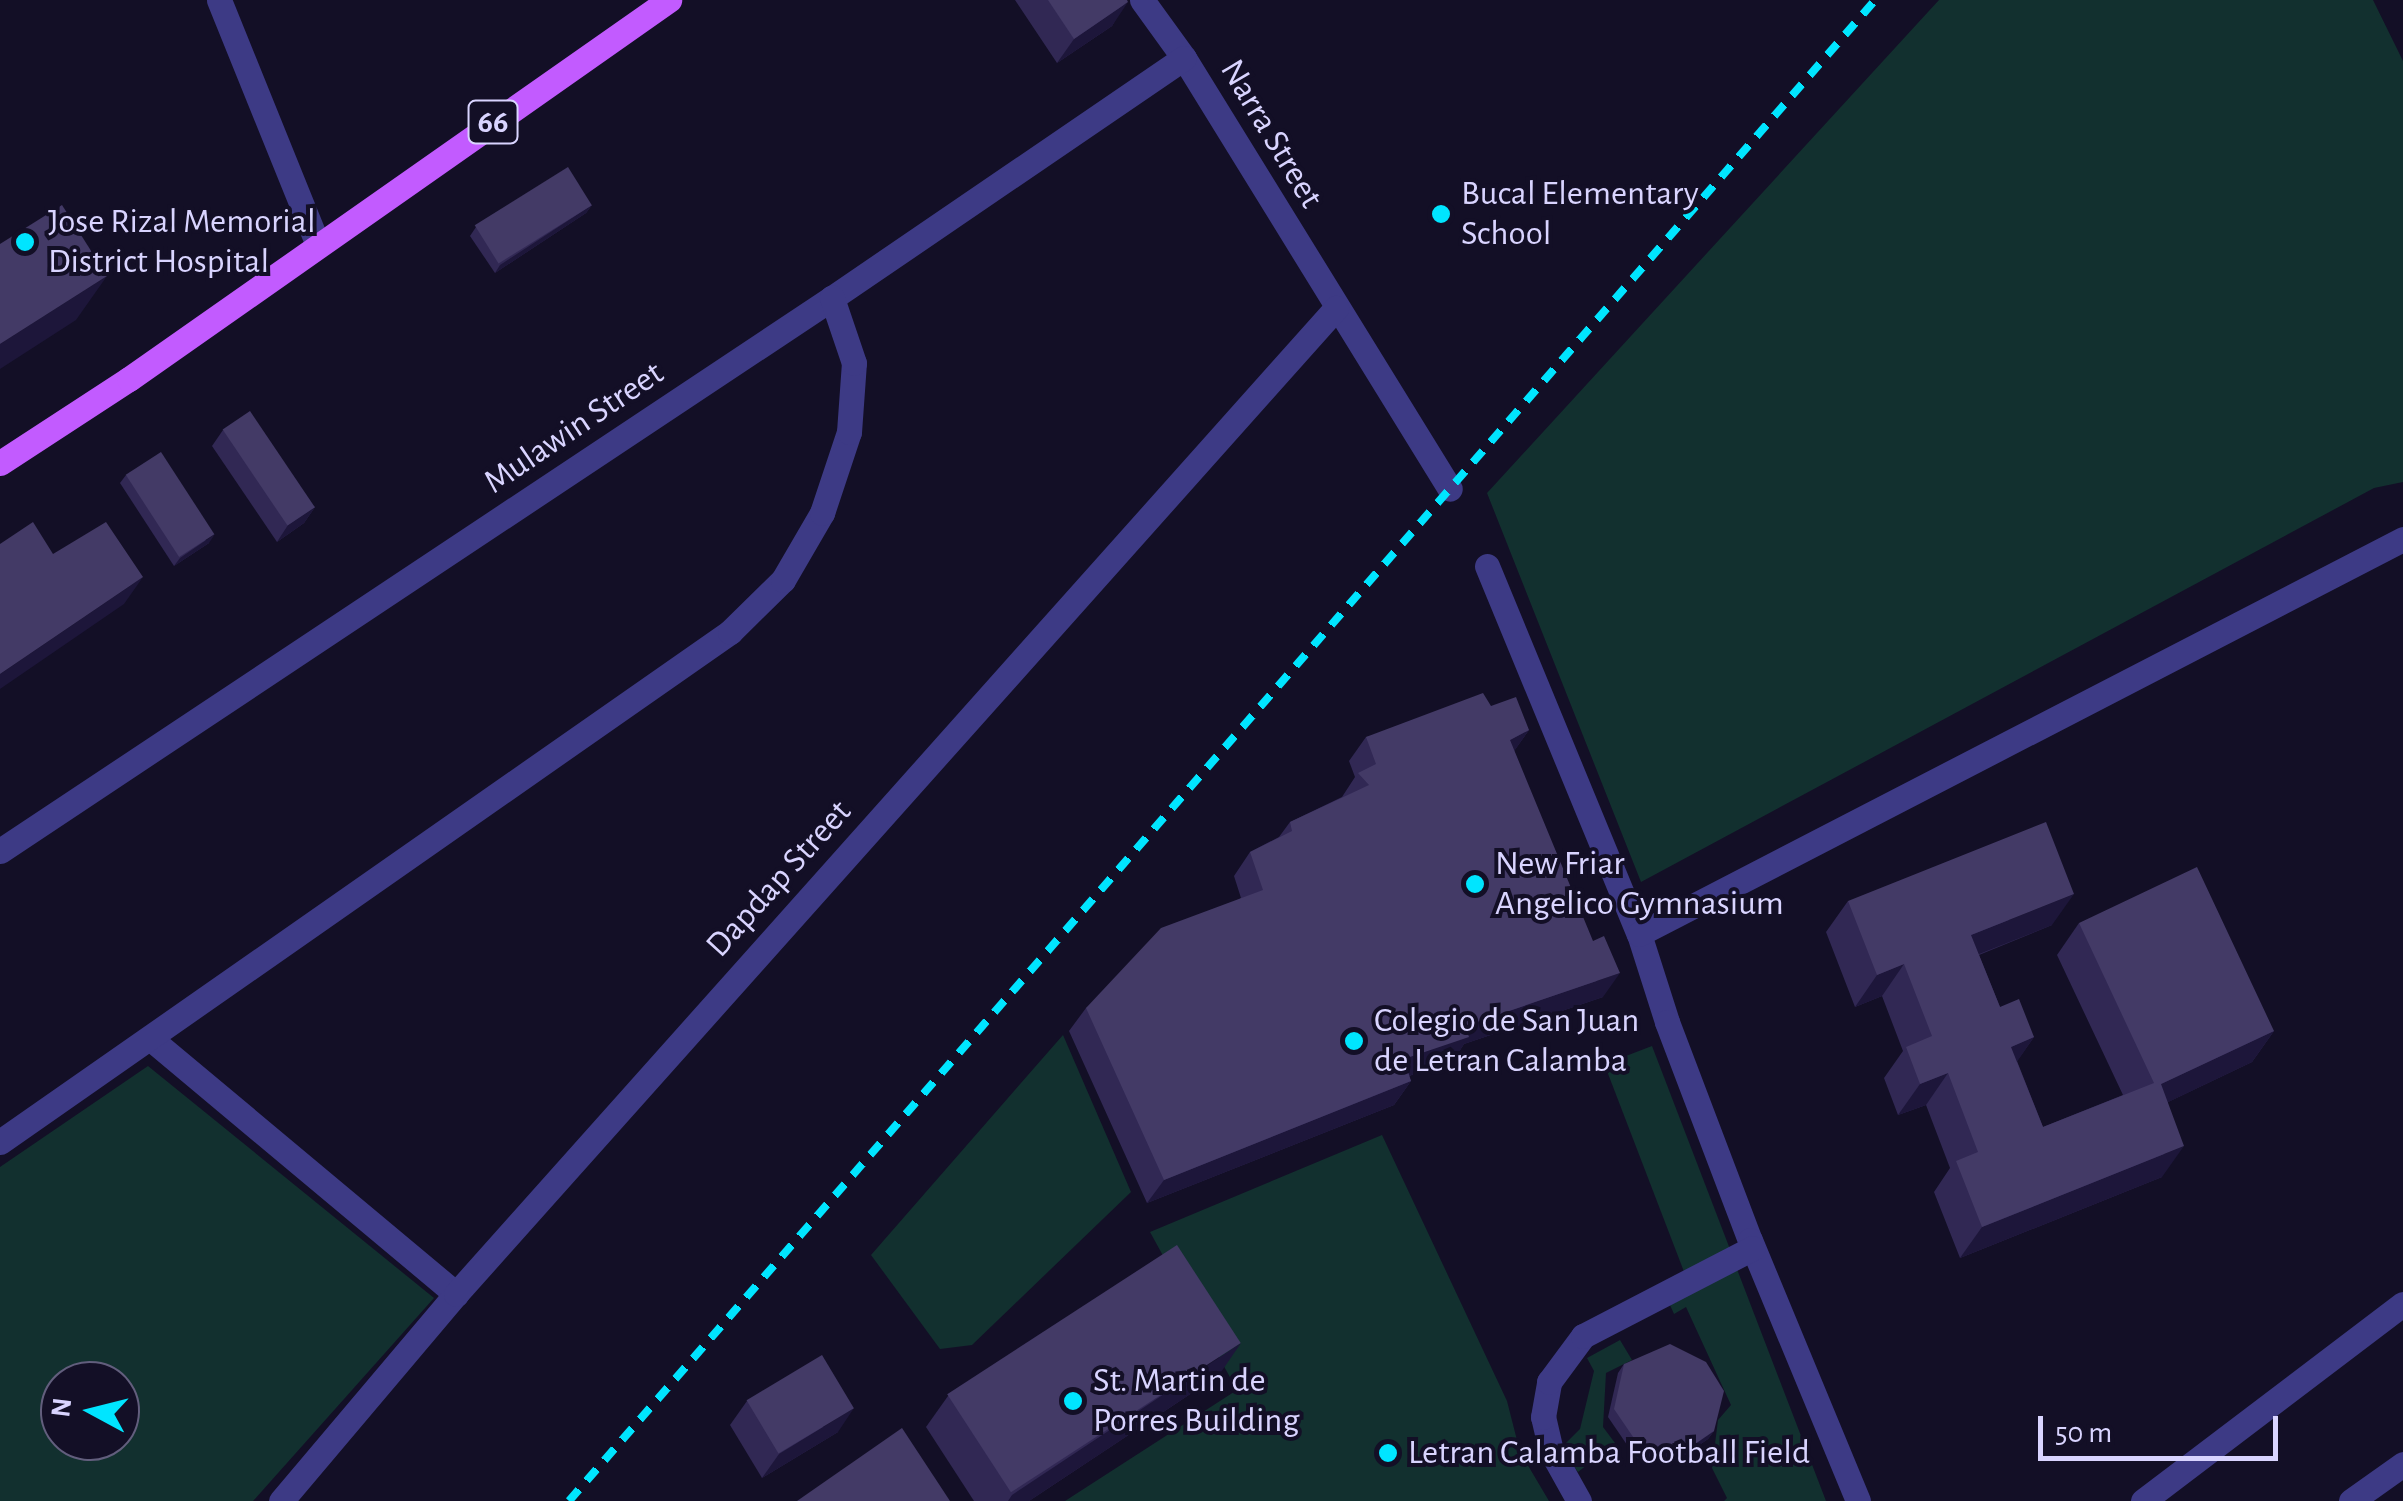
<!DOCTYPE html>
<html>
<head>
<meta charset="utf-8">
<style>
  body { margin:0 }
  #map { position:relative; width:2403px; height:1501px; overflow:hidden; background:#130f26; font-family:"Alegreya Sans",sans-serif }
  div>[style] { position:absolute }
  .green>* { inset:0; background:#12302f; transform-origin:0 0 }
  .street>* { height:25px; margin:-12.5px; padding:0 12.5px; transform-origin:12.5px; border-radius:12.5px; background:#3d3a85 }
  .primary>* { height:25px; margin:-12.5px; padding:0 12.5px; transform-origin:12.5px; border-radius:12.5px; background:#c25bff }
  .rail>* { height:8px; margin-top:-4px; transform-origin:0; background:repeating-linear-gradient(90deg,#00e5ff 0 15px,transparent 0 27px) }
  .wall>* { inset:0; background:#312854 }
  .shaded-wall>* { inset:0; background:#1d163a }
  .building>* { inset:0; background:#433a66; transform-origin:0 0 }
  .dots>* { width:28px; height:28px; translate:-50% -50%; box-sizing:border-box; border:5px solid #130f26; border-radius:50% }
  span { translate:-50% -50%; white-space:nowrap; text-align:center; line-height:1.15; -webkit-text-stroke:8px #130f26; paint-order:stroke }
  .shield-label span { padding:2px 8px; background:#130f26; border:2px solid; border-radius:8px; -webkit-text-stroke-width:0 }
  .shield-label { font-size:32px; color:#d9d4ff; font-weight:700 }
  .street-label { font-size:35px; color:#d9d4ff }
  .poi-label { font-size:35px; color:#d9d4ff }
  .left { translate:0 -50%; text-align:left }
  .north { position:absolute; left:40px; top:1361px; width:100px; height:100px; box-sizing:border-box; background:#130f26; border:2px solid #625e7d; border-radius:50%; rotate:277deg; font-size:28px; font-weight:700; line-height:40px; text-align:center; color:#d9d4ff }
  .north::after { content:''; display:block; margin:auto; width:35px; height:45px; background:#00e5ff; clip-path:polygon(50% 0,100% 100%,50% 72%,0 100%) }
  .scale { position:absolute; left:2038px; top:1416px; width:240px; height:45px; box-sizing:border-box; border:5px solid #d9d4ff; border-top:0; padding-left:12px; font-size:30px; line-height:35px; white-space:nowrap; color:#d9d4ff; -webkit-text-stroke:8px #130f26; paint-order:stroke }
</style>
</head>
<body>
<div id="map">
  <div class="green">
    <div style="clip-path:polygon(1939px 0,2373px 0,2403px 61px,2403px 482px,2374px 488px,1641px 882px,1487px 493px)"></div>
    <div style="clip-path:polygon(1063px 1035px,1131px 1192px,972px 1345px,940px 1349px,871px 1255px)"></div>
    <div style="left:1652px;top:1046px;width:222px;height:51px;rotate:69deg"></div>
    <div style="clip-path:polygon(evenodd,148px 1066px,434px 1298px,253px 1501px,0 1501px,0 1167px,148px 1066px,60px 1381px,120px 1381px,120px 1441px,60px 1441px,60px 1381px)"></div>
    <div style="clip-path:polygon(1382px 1135px,1507px 1401px,1520px 1452px,1549px 1501px,1065px 1501px,1237px 1390px,1150px 1232px)"></div>
    <div style="clip-path:polygon(1735px 1264px,1826px 1501px,1724px 1501px,1727px 1498px,1712px 1468px,1718px 1420px,1731px 1405px,1686px 1307px,1674px 1314px,1666px 1296px)"></div>
    <div style="clip-path:polygon(1620px 1340px,1632px 1360px,1606px 1373px,1603px 1427px,1615px 1443px,1578px 1472px,1561px 1448px,1580px 1429px,1594px 1371px,1587px 1358px)"></div>
  </div>
  <div class="street">
    <div style="left:219px;top:0;width:262px;rotate:68deg"></div>
    <div style="left:1142px;top:0;width:72px;rotate:54.1deg"></div>
    <div style="left:1184px;top:58px;width:506px;rotate:58.32deg"></div>
    <div style="left:1487px;top:566px;width:398px;rotate:67.6deg"></div>
    <div style="left:1639px;top:934px;width:92px;rotate:72.3deg"></div>
    <div style="left:1667px;top:1022px;width:233px;rotate:69.2deg"></div>
    <div style="left:1750px;top:1240px;width:282px;rotate:67.5deg"></div>
    <div style="left:0;top:851px;width:999px;rotate:-33.61deg"></div>
    <div style="left:832px;top:298px;width:426px;rotate:-34.3deg"></div>
    <div style="left:1639px;top:934px;width:860px;rotate:-27.34deg"></div>
    <div style="left:151px;top:1039px;width:398px;rotate:39.9deg"></div>
    <div style="left:0;top:1142px;width:891px;rotate:-34.94deg"></div>
    <div style="left:730px;top:632px;width:74px;rotate:-44.5deg"></div>
    <div style="left:783px;top:580px;width:78px;rotate:-59.8deg"></div>
    <div style="left:822px;top:513px;width:85px;rotate:-71.6deg"></div>
    <div style="left:849px;top:432px;width:69px;rotate:-85.9deg"></div>
    <div style="left:854px;top:363px;width:69px;rotate:-108.7deg"></div>
    <div style="left:281px;top:1501px;width:271px;rotate:-49.8deg"></div>
    <div style="left:456px;top:1294px;width:1322px;rotate:-48.25deg"></div>
    <div style="left:1579px;top:1501px;width:57px;rotate:-119.2deg"></div>
    <div style="left:1551px;top:1451px;width:35px;rotate:-103deg"></div>
    <div style="left:1543px;top:1417px;width:36px;rotate:-80deg"></div>
    <div style="left:1549px;top:1382px;width:57px;rotate:-53.5deg"></div>
    <div style="left:1583px;top:1336px;width:191px;rotate:-27.4deg"></div>
    <div style="left:2143px;top:1501px;width:326px;rotate:-37.2deg"></div>
    <div style="left:2351px;top:1501px;width:64px;rotate:-35.4deg"></div>
  </div>
  <div class="primary">
    <div style="left:0;top:463px;width:154px;rotate:-33.1deg"></div>
    <div style="left:129px;top:379px;width:660px;rotate:-35.06deg"></div>
  </div>
  <div class="rail">
    <div style="left:569px;top:1501px;width:1990px;rotate:-48.97deg"></div>
  </div>
  <div class="wall">
    <div style="clip-path:polygon(1015px 0,1127px 0,1112px 26px,1057px 63px)"></div>
    <div style="clip-path:polygon(592px 205px,586px 213px,495px 273px,470px 236px,476px 227px)"></div>
    <div style="clip-path:polygon(223px 430px,315px 507px,304px 523px,277px 542px,212px 446px)"></div>
    <div style="clip-path:polygon(126px 475px,209px 543px,174px 566px,120px 483px)"></div>
    <div style="clip-path:polygon(1491px 706px,1529px 730px,1514px 751px,1603px 997px,1464px 1044px,1453px 1061px,1409px 1076px,1411px 1081px,1394px 1105px,1147px 1203px,1069px 1031px,1086px 1008px,1241px 898px,1234px 876px,1250px 852px,1279px 837px,1290px 822px,1342px 797px,1355px 777px,1349px 761px,1366px 737px)"></div>
    <div style="clip-path:polygon(1848px 901px,2052px 925px,1979px 955px,2000px 1007px,2034px 1037px,2017px 1061px,2043px 1127px,2123px 1095px,2057px 955px,2079px 923px,2274px 1031px,2252px 1062px,2168px 1102px,2162px 1177px,1960px 1258px,1934px 1192px,1950px 1168px,1926px 1105px,1898px 1115px,1884px 1078px,1903px 1051px,1882px 996px,1855px 1007px,1826px 932px)"></div>
    <div style="clip-path:polygon(1624px 1364px,1714px 1431px,1708px 1439px,1676px 1461px,1636px 1458px,1608px 1417px,1618px 1373px)"></div>
    <div style="clip-path:polygon(1219px 1375px,1029px 1501px,974px 1501px,926px 1427px,948px 1396px)"></div>
    <div style="clip-path:polygon(747px 1401px,838px 1432px,762px 1478px,730px 1425px)"></div>
  </div>
  <div class="shaded-wall">
    <div style="clip-path:polygon(1128px 2px,1112px 26px,1057px 63px,1074px 39px)"></div>
    <div style="clip-path:polygon(592px 205px,586px 213px,495px 273px,500px 265px)"></div>
    <div style="clip-path:polygon(107px 276px,76px 320px,0 369px,0 344px)"></div>
    <div style="clip-path:polygon(315px 507px,304px 523px,277px 542px,288px 525px)"></div>
    <div style="clip-path:polygon(215px 534px,209px 543px,174px 566px,180px 558px)"></div>
    <div style="clip-path:polygon(143px 577px,124px 604px,0 689px,0 674px)"></div>
    <div style="clip-path:polygon(1529px 730px,1512px 754px,1510px 740px)"></div>
    <div style="clip-path:polygon(2074px 894px,2052px 925px,1949px 966px,1971px 935px)"></div>
    <div style="clip-path:polygon(1904px 964px,1882px 996px,1855px 1007px,1877px 975px)"></div>
    <div style="clip-path:polygon(1620px 973px,1603px 997px,1464px 1044px,1453px 1061px,1388px 1083px,1404px 1059px,1465px 1026px)"></div>
    <div style="clip-path:polygon(2274px 1031px,2252px 1062px,2139px 1116px,2161px 1084px)"></div>
    <div style="clip-path:polygon(2034px 1037px,2012px 1069px,2011px 1047px)"></div>
    <div style="clip-path:polygon(1948px 1073px,1926px 1105px,1898px 1115px,1920px 1084px)"></div>
    <div style="clip-path:polygon(1411px 1081px,1394px 1105px,1147px 1203px,1164px 1180px)"></div>
    <div style="clip-path:polygon(2184px 1146px,2162px 1177px,1960px 1258px,1982px 1227px)"></div>
    <div style="clip-path:polygon(1241px 1343px,1219px 1375px,1029px 1501px,1008px 1501px,1012px 1495px)"></div>
    <div style="clip-path:polygon(854px 1408px,838px 1432px,762px 1478px,779px 1454px)"></div>
    <div style="clip-path:polygon(1714px 1431px,1708px 1439px,1676px 1461px,1636px 1458px,1642px 1450px)"></div>
  </div>
  <div class="building">
    <div style="clip-path:polygon(1048px 0,1127px 0,1128px 2px,1074px 39px)"></div>
    <div style="left:568px;top:167px;width:45px;height:110px;rotate:58deg"></div>
    <div style="clip-path:polygon(62px 205px,107px 276px,0 344px,0 244px)"></div>
    <div style="left:250px;top:411px;width:116px;height:33px;rotate:56deg"></div>
    <div style="left:161px;top:452px;width:98px;height:42px;rotate:57deg"></div>
    <div style="clip-path:polygon(33px 522px,53px 554px,106px 522px,143px 577px,0 674px,0 544px)"></div>
    <div style="clip-path:polygon(1483px 693px,1491px 706px,1516px 697px,1529px 730px,1510px 740px,1593px 941px,1604px 936px,1620px 973px,1465px 1026px,1469px 1037px,1404px 1059px,1411px 1081px,1164px 1180px,1086px 1008px,1161px 928px,1263px 890px,1250px 852px,1292px 831px,1290px 822px,1369px 785px,1358px 773px,1376px 764px,1366px 737px)"></div>
    <div style="clip-path:polygon(2046px 822px,2074px 894px,1971px 935px,2000px 1007px,2019px 999px,2034px 1037px,2011px 1047px,2043px 1127px,2154px 1083px,2079px 923px,2197px 867px,2274px 1031px,2161px 1084px,2184px 1146px,1982px 1227px,1956px 1161px,1978px 1152px,1948px 1073px,1920px 1084px,1906px 1047px,1932px 1036px,1904px 964px,1877px 975px,1848px 901px)"></div>
    <div style="left:1177px;top:1245px;width:117px;height:274px;rotate:57deg"></div>
    <div style="clip-path:polygon(1670px 1344px,1706px 1362px,1724px 1391px,1714px 1431px,1682px 1453px,1642px 1450px,1614px 1409px,1624px 1364px)"></div>
    <div style="left:822px;top:1355px;width:62px;height:88px;rotate:59deg"></div>
    <div style="clip-path:polygon(902px 1428px,950px 1501px,797px 1501px)"></div>
  </div>
  <div class="dots">
    <div style="left:1441px;top:214px;background:#00e5ff"></div>
    <div style="left:25px;top:242px;background:#00e5ff"></div>
    <div style="left:1475px;top:884px;background:#00e5ff"></div>
    <div style="left:1354px;top:1041px;background:#00e5ff"></div>
    <div style="left:1073px;top:1401px;background:#00e5ff"></div>
    <div style="left:1388px;top:1453px;background:#00e5ff"></div>
  </div>
  <div class="shield-label">
    <span style="left:493px;top:122px">66</span>
  </div>
  <div class="street-label">
    <span style="left:1271px;top:134px;rotate:59deg">Narra Street</span>
    <span style="left:574px;top:428px;rotate:-34deg">Mulawin Street</span>
    <span style="left:779px;top:879px;rotate:-48deg">Dapdap Street</span>
  </div>
  <div class="poi-label">
    <span class="left" style="left:1461px;top:214px">Bucal Elementary<br>School</span>
    <span class="left" style="left:48px;top:242px">Jose Rizal Memorial<br>District Hospital</span>
    <span class="left" style="left:1495px;top:884px">New Friar<br>Angelico Gymnasium</span>
    <span class="left" style="left:1374px;top:1041px">Colegio de San Juan<br>de Letran Calamba</span>
    <span class="left" style="left:1093px;top:1401px">St. Martin de<br>Porres Building</span>
    <span class="left" style="left:1408px;top:1453px">Letran Calamba Football Field</span>
  </div>
  <div class="north">N</div>
  <div class="scale">50 m</div>
</div>
</body>
</html>
